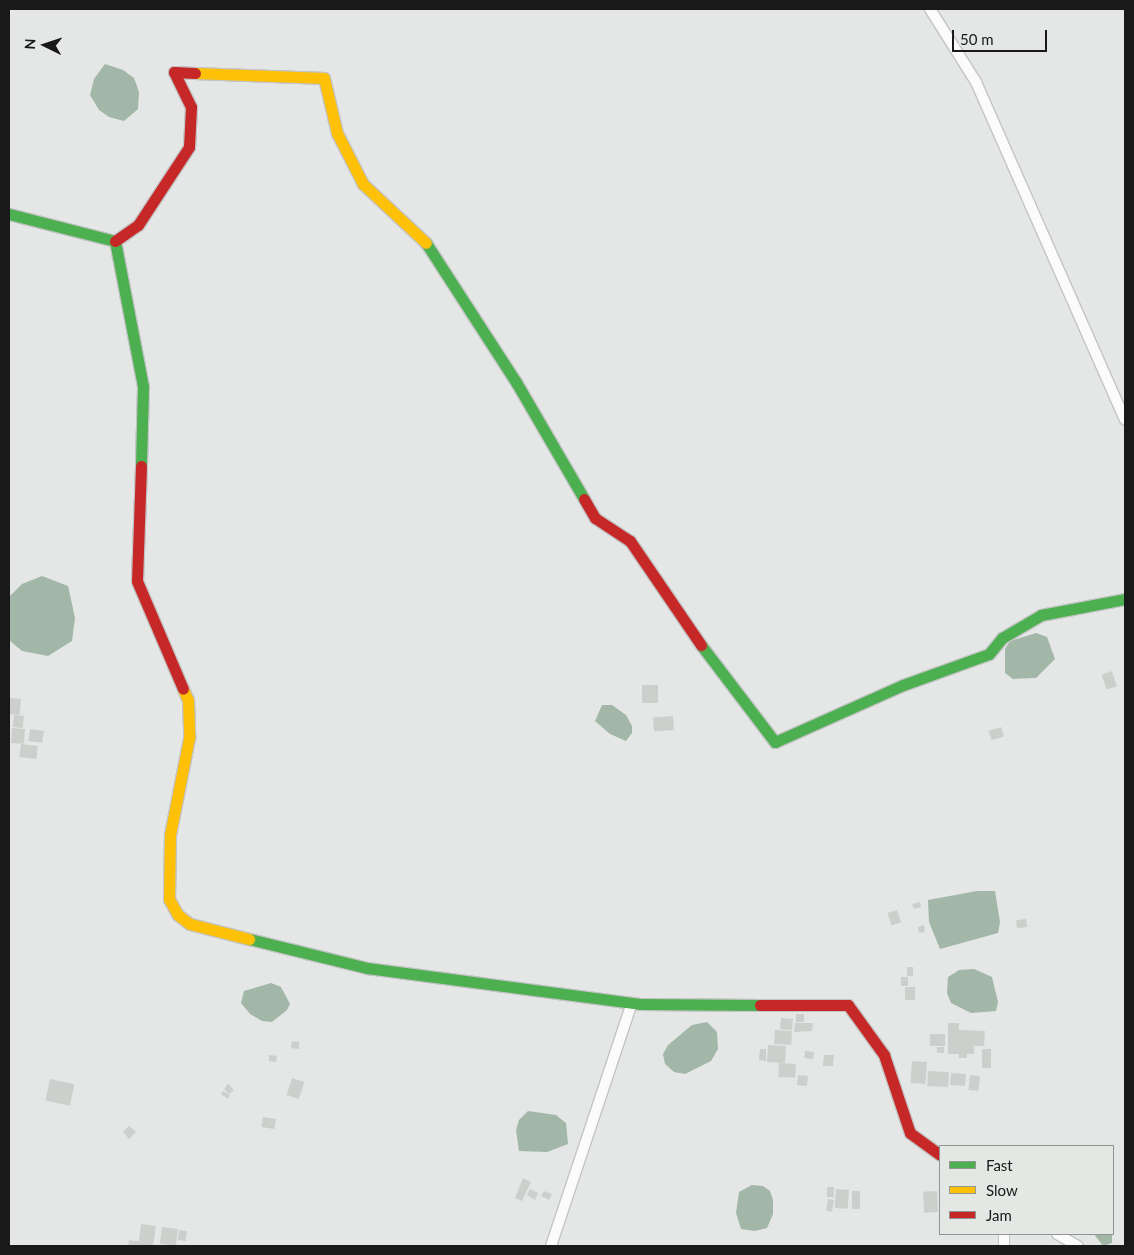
<!DOCTYPE html>
<html>
<head>
<meta charset="utf-8">
<style>
  body { margin:0 }
  #map { position:relative; width:1134px; height:1255px; overflow:hidden; background:#e4e7e5; font-family:Lato,sans-serif }
  div>[style] { position:absolute }
  .water>* { inset:0; background:#a2b7a7 }
  .building>* { inset:0; background:#cdcfcd; transform-origin:0 0 }
  .roads { filter:drop-shadow(1px 0 #c3c4c4) drop-shadow(-1px 0 #c3c4c4) drop-shadow(0 1px #c3c4c4) drop-shadow(0 -1px #c3c4c4) }
  .street>* { height:10px; margin:-5px; padding:0 5px; transform-origin:5px; border-radius:5px; background:#fbfbfb }
  .fast>* { height:11px; margin:-5.5px; padding:0 5.5px; transform-origin:5.5px; border-radius:5.5px; background:#4caf50 }
  .slow>* { height:11px; margin:-5.5px; padding:0 5.5px; transform-origin:5.5px; border-radius:5.5px; background:#ffc107 }
  .jam>* { height:11px; margin:-5.5px; padding:0 5.5px; transform-origin:5.5px; border-radius:5.5px; background:#c62828 }
  span { translate:-50% -50%; white-space:nowrap; text-align:center; line-height:1.15; -webkit-text-stroke:4.5px #e3e8e4; paint-order:stroke }
  .frame { position:absolute; inset:0; border:10px solid #181918; pointer-events:none }
  .legend { position:absolute; left:939px; top:1145px; width:175px; height:90px; box-sizing:border-box; background:#e3e8e4; border:1px solid #929592; margin:0; padding:6px 9px; list-style:none; font-size:15px; color:#181918 }
  .legend li { display:flex; align-items:center; gap:10px; height:25px }
  .legend b { width:25px; border:1px solid #929592 }
  .north { position:absolute; left:20px; top:20px; width:50px; height:50px; -webkit-text-stroke:4px #e3e8e4; paint-order:stroke; rotate:274deg; font-size:14px; font-weight:700; line-height:20px; text-align:center; color:#181918 }
  .north::after { content:''; display:block; margin:auto; width:18px; height:22px; background:#181918; clip-path:polygon(50% 0,100% 100%,50% 72%,0 100%) }
  .scale { position:absolute; left:952px; top:30px; width:95px; height:22px; box-sizing:border-box; border:2px solid #181918; border-top:0; padding-left:6px; font-size:15px; line-height:18px; white-space:nowrap; color:#181918; -webkit-text-stroke:4px #e3e8e4; paint-order:stroke }
</style>
</head>
<body>
<div id="map">
  <div class="water">
    <div style="clip-path:polygon(105px 64px,123px 70px,134px 78px,139px 92px,138px 109px,124px 121px,109px 117px,99px 110px,90px 95px,94px 79px)"></div>
    <div style="clip-path:polygon(42px 576px,68px 586px,75px 618px,72px 641px,48px 656px,22px 651px,9px 640px,9px 597px,22px 584px)"></div>
    <div style="clip-path:polygon(1036px 633px,1047px 637px,1055px 659px,1036px 678px,1013px 679px,1005px 673px,1005px 649px,1010px 641px)"></div>
    <div style="clip-path:polygon(602px 705px,612px 705px,626px 715px,632px 726px,632px 733px,626px 741px,610px 734px,595px 721px)"></div>
    <div style="clip-path:polygon(977px 891px,995px 891px,1000px 922px,998px 933px,940px 949px,929px 922px,928px 900px)"></div>
    <div style="clip-path:polygon(974px 969px,992px 977px,998px 1002px,996px 1011px,971px 1013px,951px 1003px,947px 993px,948px 977px,959px 970px)"></div>
    <div style="clip-path:polygon(271px 983px,281px 987px,290px 1004px,287px 1010px,272px 1022px,262px 1021px,250px 1014px,241px 1003px,244px 991px)"></div>
    <div style="clip-path:polygon(707px 1022px,717px 1032px,718px 1049px,711px 1061px,685px 1074px,674px 1072px,665px 1064px,663px 1054px,668px 1045px,692px 1025px)"></div>
    <div style="clip-path:polygon(528px 1111px,556px 1115px,566px 1123px,568px 1144px,547px 1152px,519px 1151px,516px 1130px,519px 1120px)"></div>
    <div style="clip-path:polygon(752px 1185px,763px 1186px,770px 1191px,773px 1200px,773px 1214px,767px 1228px,755px 1231px,741px 1229px,736px 1213px,739px 1192px)"></div>
    <div style="clip-path:polygon(1094px 1234px,1112px 1234px,1112px 1243px,1103px 1246px)"></div>
  </div>
  <div class="building">
    <div style="left:1112px;top:671px;width:16px;height:11px;rotate:72deg"></div>
    <div style="left:658px;top:685px;width:18px;height:16px;rotate:90deg"></div>
    <div style="left:9px;top:698px;width:12px;height:16px;rotate:5deg"></div>
    <div style="left:14px;top:715px;width:10px;height:12px;rotate:6deg"></div>
    <div style="left:673px;top:716px;width:14px;height:20px;rotate:86deg"></div>
    <div style="left:1001px;top:727px;width:10px;height:13px;rotate:73deg"></div>
    <div style="left:12px;top:728px;width:13px;height:15px;rotate:4deg"></div>
    <div style="left:30px;top:729px;width:14px;height:12px;rotate:8deg"></div>
    <div style="left:21px;top:744px;width:17px;height:13px;rotate:7deg"></div>
    <div style="clip-path:polygon(920px 902px,921px 907px,914px 909px,912px 904px)"></div>
    <div style="left:897px;top:910px;width:13px;height:10px;rotate:72deg"></div>
    <div style="left:1026px;top:919px;width:8px;height:10px;rotate:83deg"></div>
    <div style="clip-path:polygon(924px 925px,925px 932px,919px 933px,918px 927px)"></div>
    <div style="left:907px;top:967px;width:6px;height:9px"></div>
    <div style="left:901px;top:977px;width:7px;height:9px"></div>
    <div style="left:905px;top:987px;width:10px;height:13px"></div>
    <div style="left:796px;top:1014px;width:8px;height:8px"></div>
    <div style="left:781px;top:1018px;width:12px;height:11px;rotate:5deg"></div>
    <div style="clip-path:polygon(795px 1023px,813px 1023px,812px 1031px,794px 1032px)"></div>
    <div style="clip-path:polygon(948px 1023px,959px 1023px,959px 1030px,985px 1031px,984px 1046px,974px 1046px,974px 1054px,967px 1054px,967px 1058px,959px 1058px,959px 1054px,948px 1054px)"></div>
    <div style="left:775px;top:1030px;width:17px;height:14px;rotate:3deg"></div>
    <div style="left:930px;top:1034px;width:15px;height:12px"></div>
    <div style="clip-path:polygon(292px 1041px,299px 1042px,299px 1049px,291px 1048px)"></div>
    <div style="left:768px;top:1045px;width:18px;height:17px;rotate:3deg"></div>
    <div style="left:937px;top:1047px;width:7px;height:6px"></div>
    <div style="clip-path:polygon(760px 1049px,766px 1049px,766px 1061px,759px 1060px)"></div>
    <div style="left:982px;top:1049px;width:9px;height:19px"></div>
    <div style="left:805px;top:1051px;width:9px;height:7px;rotate:6deg"></div>
    <div style="clip-path:polygon(269px 1055px,277px 1056px,276px 1062px,269px 1061px)"></div>
    <div style="clip-path:polygon(824px 1055px,834px 1055px,833px 1066px,823px 1066px)"></div>
    <div style="left:912px;top:1061px;width:15px;height:22px;rotate:4deg"></div>
    <div style="left:779px;top:1063px;width:17px;height:14px;rotate:3deg"></div>
    <div style="left:928px;top:1071px;width:21px;height:15px;rotate:3deg"></div>
    <div style="left:951px;top:1073px;width:15px;height:12px;rotate:4deg"></div>
    <div style="left:798px;top:1075px;width:10px;height:10px;rotate:6deg"></div>
    <div style="left:970px;top:1075px;width:10px;height:15px;rotate:6deg"></div>
    <div style="left:292px;top:1078px;width:13px;height:18px;rotate:18deg"></div>
    <div style="left:50px;top:1079px;width:25px;height:22px;rotate:12deg"></div>
    <div style="clip-path:polygon(228px 1084px,234px 1090px,229px 1094px,224px 1089px)"></div>
    <div style="left:223px;top:1091px;width:8px;height:4px;rotate:30deg"></div>
    <div style="left:263px;top:1117px;width:13px;height:10px;rotate:9deg"></div>
    <div style="clip-path:polygon(129px 1126px,136px 1132px,129px 1139px,123px 1132px)"></div>
    <div style="clip-path:polygon(523px 1178px,531px 1182px,522px 1201px,515px 1198px)"></div>
    <div style="left:827px;top:1187px;width:7px;height:10px"></div>
    <div style="clip-path:polygon(530px 1189px,538px 1193px,535px 1200px,527px 1195px)"></div>
    <div style="left:836px;top:1189px;width:13px;height:19px;rotate:4deg"></div>
    <div style="clip-path:polygon(544px 1191px,552px 1194px,549px 1200px,541px 1196px)"></div>
    <div style="left:852px;top:1191px;width:8px;height:18px"></div>
    <div style="left:937px;top:1191px;width:21px;height:14px;rotate:87deg"></div>
    <div style="left:828px;top:1199px;width:6px;height:12px;rotate:9deg"></div>
    <div style="clip-path:polygon(141px 1224px,156px 1226px,153px 1246px,128px 1246px,129px 1240px,147px 1242px,139px 1241px)"></div>
    <div style="left:162px;top:1227px;width:16px;height:17px;rotate:7deg"></div>
    <div style="left:179px;top:1230px;width:8px;height:10px;rotate:7deg"></div>
  </div>
  <div class="roads">
    <div class="street">
      <div style="left:930px;top:9px;width:86px;rotate:57.8deg"></div>
      <div style="left:976px;top:82px;width:369px;rotate:66.2deg"></div>
      <div style="left:1004px;top:1234px;width:12px;rotate:90deg"></div>
      <div style="left:1057px;top:1234px;width:24px;rotate:30deg"></div>
      <div style="left:551px;top:1246px;width:256px;rotate:-71.6deg"></div>
    </div>
    <div class="fast">
      <div style="left:9px;top:214px;width:109px;rotate:14.3deg"></div>
      <div style="left:115px;top:241px;width:149px;rotate:79.1deg"></div>
      <div style="left:143px;top:387px;width:79px;rotate:91.5deg"></div>
      <div style="left:426px;top:243px;width:166px;rotate:57.1deg"></div>
      <div style="left:516px;top:382px;width:135px;rotate:59.8deg"></div>
      <div style="left:701px;top:645px;width:122px;rotate:52.7deg"></div>
      <div style="left:775px;top:742px;width:140px;rotate:-24deg"></div>
      <div style="left:903px;top:685px;width:91px;rotate:-19.8deg"></div>
      <div style="left:989px;top:654px;width:21px;rotate:-51deg"></div>
      <div style="left:1002px;top:638px;width:45px;rotate:-30.5deg"></div>
      <div style="left:1041px;top:615px;width:86px;rotate:-10.8deg"></div>
      <div style="left:249px;top:939px;width:122px;rotate:13.8deg"></div>
      <div style="left:367px;top:968px;width:275px;rotate:7.5deg"></div>
      <div style="left:640px;top:1004px;width:120px;rotate:0.5deg"></div>
    </div>
    <div class="slow">
      <div style="left:195px;top:73px;width:129px;rotate:2.2deg"></div>
      <div style="left:324px;top:78px;width:57px;rotate:76.7deg"></div>
      <div style="left:337px;top:133px;width:57px;rotate:63deg"></div>
      <div style="left:363px;top:184px;width:86px;rotate:43.1deg"></div>
      <div style="left:183px;top:689px;width:12px;rotate:66deg"></div>
      <div style="left:188px;top:700px;width:38px;rotate:88deg"></div>
      <div style="left:189px;top:738px;width:99px;rotate:101.1deg"></div>
      <div style="left:170px;top:835px;width:64px;rotate:90.9deg"></div>
      <div style="left:169px;top:899px;width:18px;rotate:61deg"></div>
      <div style="left:178px;top:915px;width:15px;rotate:37deg"></div>
      <div style="left:190px;top:924px;width:61px;rotate:14.3deg"></div>
    </div>
    <div class="jam">
      <div style="left:115px;top:241px;width:28px;rotate:-35deg"></div>
      <div style="left:138px;top:225px;width:93px;rotate:-56.8deg"></div>
      <div style="left:189px;top:147px;width:40px;rotate:-87.1deg"></div>
      <div style="left:191px;top:107px;width:39px;rotate:-116deg"></div>
      <div style="left:174px;top:72px;width:21px;rotate:3deg"></div>
      <div style="left:141px;top:466px;width:115px;rotate:92deg"></div>
      <div style="left:137px;top:581px;width:117px;rotate:66.9deg"></div>
      <div style="left:584px;top:499px;width:22px;rotate:60deg"></div>
      <div style="left:595px;top:518px;width:42px;rotate:33.3deg"></div>
      <div style="left:630px;top:541px;width:126px;rotate:55.7deg"></div>
      <div style="left:760px;top:1005px;width:88px"></div>
      <div style="left:848px;top:1005px;width:62px;rotate:54.2deg"></div>
      <div style="left:884px;top:1055px;width:82px;rotate:71.6deg"></div>
      <div style="left:910px;top:1133px;width:37px;rotate:36deg"></div>
    </div>
  </div>
  <div class="frame"></div>
  <ul class="legend">
  <li><b style="height:6px;background:#4caf50"></b>Fast</li>
  <li><b style="height:6px;background:#ffc107"></b>Slow</li>
  <li><b style="height:6px;background:#c62828"></b>Jam</li>
  </ul>
  <div class="north">N</div>
  <div class="scale">50 m</div>
</div>
</body>
</html>
